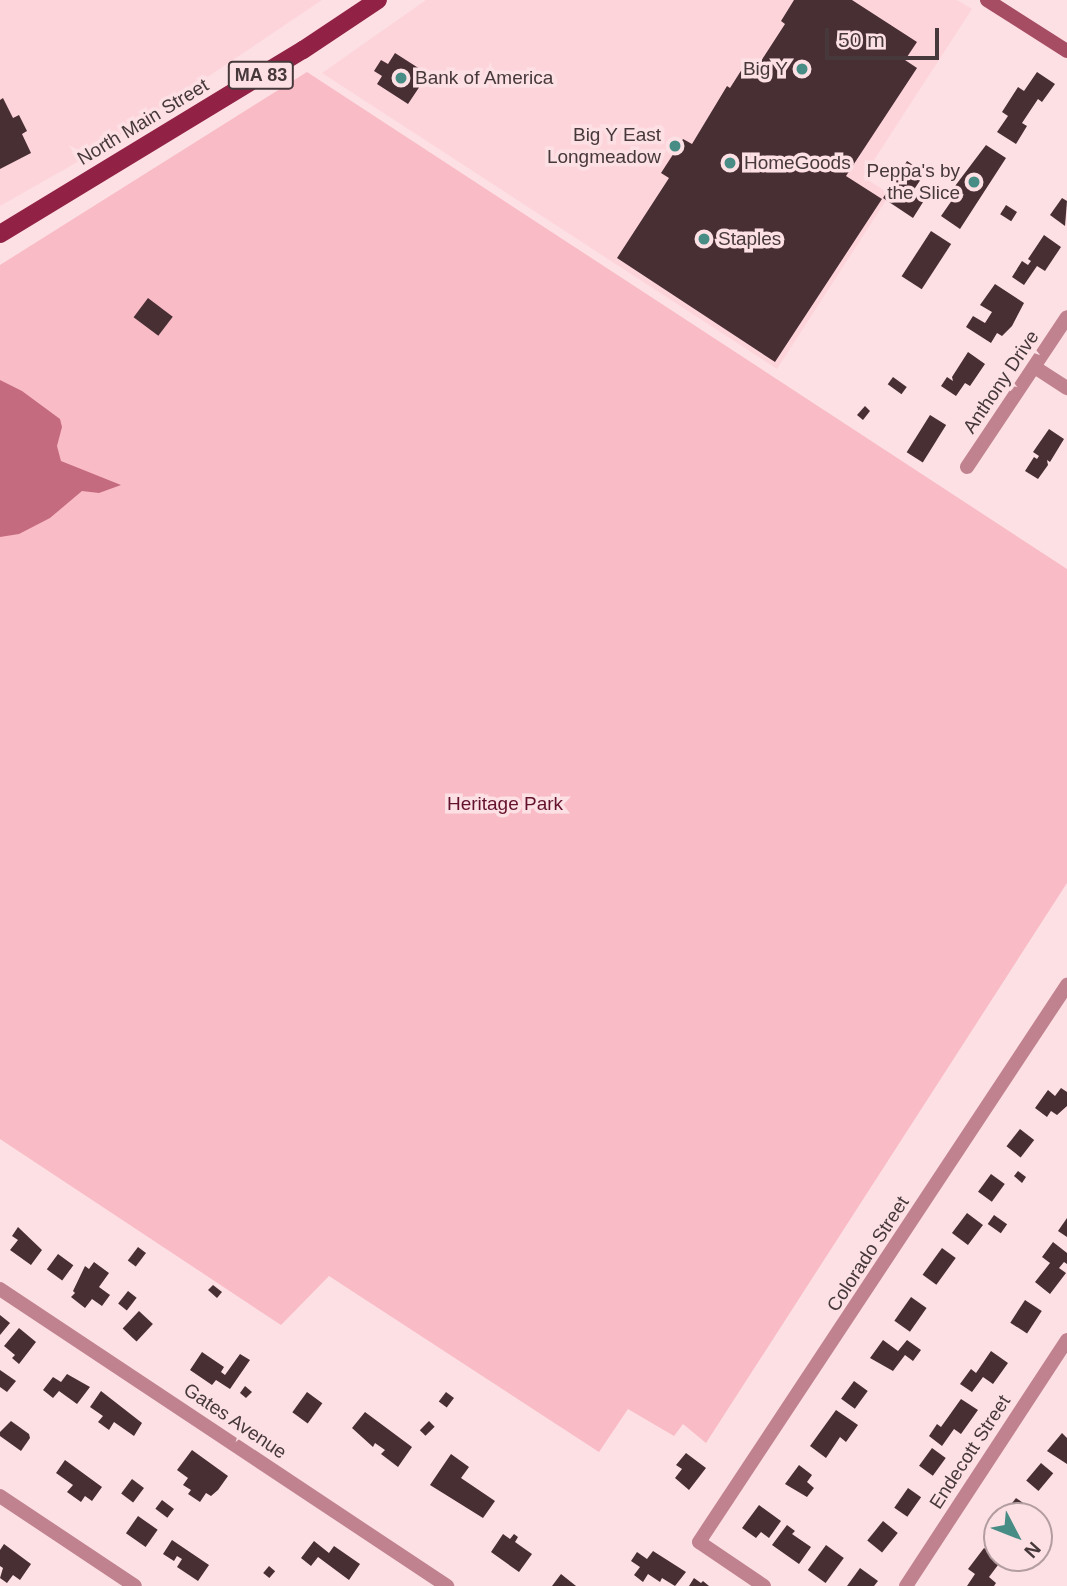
<!DOCTYPE html>
<html>
<head>
<meta charset="utf-8">
<style>
  body { margin:0 }
  #map { position:relative; width:1067px; height:1586px; overflow:hidden; background:#fce0e4; font-family:Arial,sans-serif }
  div>[style] { position:absolute }
  .built>* { inset:0; background:#fed4db }
  .green>* { inset:0; background:#f9bbc6 }
  .water>* { inset:0; background:#c56b7f }
  .building>* { inset:0; background:#482f34; transform-origin:0 0 }
  .street>* { height:14px; margin:-7px; padding:0 7px; transform-origin:7px; border-radius:7px; background:#c0828e }
  .secondary>* { height:14px; margin:-7px; padding:0 7px; transform-origin:7px; border-radius:7px; background:#a74d63 }
  .primary>* { height:18px; margin:-9px; padding:0 9px; transform-origin:9px; border-radius:9px; background:#922146 }
  .dots>* { width:19px; height:19px; translate:-50% -50%; box-sizing:border-box; border:4px solid #fce0e4; border-radius:50% }
  span { translate:-50% -50%; white-space:nowrap; text-align:center; line-height:1.15; -webkit-text-stroke:7px #fce0e4; paint-order:stroke }
  .shield-label span { padding:2px 5px; background:#fce0e4; border:2px solid; border-radius:5px; -webkit-text-stroke-width:0 }
  .shield-label { font-size:18px; color:#46383b; font-weight:700 }
  .poi-label { font-size:19px; color:#46383b }
  .right { translate:-100% -50%; text-align:right }
  .left { translate:0 -50%; text-align:left }
  .street-label { font-size:19px; color:#46383b }
  .park-label { font-size:19px; color:#64112d }
  .north { position:absolute; left:983px; top:1502px; width:70px; height:70px; box-sizing:border-box; background:#fce0e4; border:2px solid #b39da0; border-radius:50%; rotate:132deg; font-size:19px; font-weight:700; line-height:28px; text-align:center; color:#46383b }
  .north::after { content:''; display:block; margin:auto; width:24px; height:32px; background:#478d86; clip-path:polygon(50% 0,100% 100%,50% 72%,0 100%) }
  .scale { position:absolute; left:825px; top:28px; width:114px; height:32px; box-sizing:border-box; border:4px solid #46383b; border-top:0; padding-left:9px; font-size:21px; line-height:24px; white-space:nowrap; color:#46383b; -webkit-text-stroke:5px #fce0e4; paint-order:stroke }
</style>
</head>
<body>
<div id="map">
  <div class="built">
    <div style="clip-path:polygon(0 0,322px 0,102px 148px,0 206px)"></div>
    <div style="clip-path:polygon(426px 0,957px 0,972px 9px,863px 177px,890px 194px,777px 369px,322px 73px)"></div>
  </div>
  <div class="green">
    <div style="clip-path:polygon(307px 72px,1067px 569px,1067px 883px,706px 1443px,683px 1424px,674px 1436px,628px 1409px,599px 1452px,329px 1276px,281px 1325px,0 1139px,0 265px)"></div>
  </div>
  <div class="water">
    <div style="clip-path:polygon(0 380px,22px 391px,60px 419px,62px 427px,57px 446px,61px 461px,121px 485px,99px 493px,82px 491px,50px 518px,19px 534px,0 537px)"></div>
  </div>
  <div class="building">
    <div style="clip-path:polygon(794px 0,852px 0,917px 42px,905px 60px,917px 68px,846px 176px,882px 199px,775px 362px,617px 258px,669px 178px,661px 173px,683px 139px,692px 144px,727px 86px,730px 88px,744px 66px,754px 72px,785px 24px,781px 21px)"></div>
    <div style="clip-path:polygon(395px 53px,420px 69px,416px 75px,424px 80px,408px 104px,377px 84px,382px 76px,374px 71px,381px 60px,388px 64px)"></div>
    <div style="clip-path:polygon(1037px 72px,1055px 84px,1042px 102px,1038px 99px,1022px 123px,1027px 126px,1016px 144px,997px 132px,1008px 116px,1002px 112px,1018px 87px,1024px 91px)"></div>
    <div style="clip-path:polygon(3px 98px,13px 118px,19px 115px,27px 131px,22px 134px,31px 153px,0 169px,0 100px)"></div>
    <div style="clip-path:polygon(986px 145px,1006px 158px,960px 229px,941px 216px,957px 193px,952px 190px)"></div>
    <div style="clip-path:polygon(907px 161px,925px 173px,913px 191px,925px 199px,913px 218px,883px 198px)"></div>
    <div style="clip-path:polygon(1062px 198px,1067px 201px,1065px 226px,1050px 215px)"></div>
    <div style="left:1006px;top:205px;width:13px;height:11px;rotate:32deg"></div>
    <div style="left:931px;top:231px;width:24px;height:54px;rotate:33deg"></div>
    <div style="clip-path:polygon(1044px 235px,1061px 247px,1045px 271px,1037px 266px,1024px 285px,1012px 277px,1022px 261px,1028px 265px,1031px 261px,1028px 259px)"></div>
    <div style="clip-path:polygon(995px 284px,1024px 303px,1012px 326px,1002px 336px,997px 333px,991px 343px,966px 327px,973px 316px,985px 323px,992px 312px,980px 305px)"></div>
    <div style="left:148px;top:298px;width:31px;height:24px;rotate:37deg"></div>
    <div style="clip-path:polygon(968px 352px,985px 364px,970px 386px,965px 383px,956px 396px,941px 386px,947px 377px,953px 381px,952px 377px)"></div>
    <div style="left:893px;top:377px;width:17px;height:9px;rotate:36deg"></div>
    <div style="clip-path:polygon(865px 406px,870px 411px,863px 420px,857px 415px)"></div>
    <div style="left:930px;top:415px;width:19px;height:44px;rotate:32deg"></div>
    <div style="clip-path:polygon(1049px 429px,1064px 439px,1050px 462px,1047px 460px,1048px 465px,1038px 479px,1025px 471px,1034px 457px,1037px 459px,1039px 456px,1033px 452px)"></div>
    <div style="clip-path:polygon(1061px 1088px,1067px 1092px,1067px 1106px,1057px 1115px,1051px 1111px,1047px 1117px,1035px 1108px,1048px 1090px,1055px 1096px)"></div>
    <div style="left:1020px;top:1129px;width:18px;height:22px;rotate:38deg"></div>
    <div style="clip-path:polygon(1018px 1171px,1026px 1177px,1022px 1183px,1014px 1176px)"></div>
    <div style="left:991px;top:1174px;width:17px;height:22px;rotate:36deg"></div>
    <div style="left:967px;top:1213px;width:20px;height:25px;rotate:37deg"></div>
    <div style="left:994px;top:1215px;width:16px;height:11px;rotate:35deg"></div>
    <div style="clip-path:polygon(1067px 1218px,1067px 1237px,1058px 1231px)"></div>
    <div style="clip-path:polygon(18px 1227px,42px 1250px,31px 1265px,10px 1250px,18px 1240px,12px 1236px)"></div>
    <div style="clip-path:polygon(1053px 1242px,1067px 1253px,1067px 1264px,1064px 1262px,1059px 1268px,1066px 1273px,1050px 1294px,1035px 1282px,1050px 1263px,1042px 1257px)"></div>
    <div style="left:138px;top:1247px;width:10px;height:17px;rotate:37deg"></div>
    <div style="left:942px;top:1248px;width:17px;height:33px;rotate:36deg"></div>
    <div style="left:58px;top:1254px;width:19px;height:19px;rotate:36deg"></div>
    <div style="clip-path:polygon(94px 1262px,109px 1273px,99px 1287px,110px 1295px,102px 1306px,92px 1299px,85px 1308px,71px 1297px,75px 1293px,73px 1291px,85px 1266px,89px 1269px)"></div>
    <div style="clip-path:polygon(213px 1285px,222px 1292px,217px 1298px,208px 1290px)"></div>
    <div style="left:128px;top:1291px;width:11px;height:16px;rotate:38deg"></div>
    <div style="left:911px;top:1297px;width:19px;height:29px;rotate:35deg"></div>
    <div style="left:1025px;top:1300px;width:20px;height:27px;rotate:33deg"></div>
    <div style="left:139px;top:1311px;width:19px;height:24px;rotate:43deg"></div>
    <div style="clip-path:polygon(0 1315px,10px 1323px,0 1335px)"></div>
    <div style="clip-path:polygon(19px 1328px,36px 1342px,19px 1364px,12px 1358px,15px 1355px,4px 1346px)"></div>
    <div style="clip-path:polygon(883px 1340px,898px 1351px,907px 1340px,921px 1350px,913px 1361px,905px 1355px,893px 1371px,870px 1358px)"></div>
    <div style="clip-path:polygon(991px 1351px,1008px 1363px,993px 1384px,983px 1377px,972px 1392px,960px 1384px,971px 1369px,976px 1373px)"></div>
    <div style="clip-path:polygon(202px 1352px,224px 1367px,221px 1372px,225px 1375px,240px 1354px,250px 1360px,230px 1389px,216px 1380px,212px 1385px,190px 1370px)"></div>
    <div style="clip-path:polygon(0 1370px,16px 1381px,7px 1392px,0 1387px)"></div>
    <div style="clip-path:polygon(67px 1374px,90px 1387px,77px 1404px,59px 1391px,53px 1398px,43px 1390px,53px 1377px,61px 1382px)"></div>
    <div style="left:854px;top:1381px;width:17px;height:22px;rotate:36deg"></div>
    <div style="clip-path:polygon(245px 1386px,252px 1392px,246px 1398px,240px 1393px)"></div>
    <div style="clip-path:polygon(101px 1391px,142px 1423px,134px 1436px,114px 1422px,109px 1430px,98px 1422px,103px 1416px,90px 1407px)"></div>
    <div style="left:307px;top:1392px;width:19px;height:25px;rotate:36deg"></div>
    <div style="left:446px;top:1392px;width:10px;height:12px;rotate:37deg"></div>
    <div style="clip-path:polygon(961px 1399px,978px 1410px,961px 1434px,954px 1429px,942px 1446px,929px 1436px,937px 1424px,941px 1427px)"></div>
    <div style="clip-path:polygon(836px 1410px,858px 1425px,846px 1442px,840px 1437px,826px 1458px,810px 1446px)"></div>
    <div style="clip-path:polygon(365px 1412px,412px 1447px,398px 1467px,381px 1454px,385px 1450px,375px 1443px,373px 1447px,352px 1428px)"></div>
    <div style="clip-path:polygon(11px 1421px,29px 1434px,30px 1438px,21px 1451px,0 1436px,0 1432px)"></div>
    <div style="left:429px;top:1421px;width:8px;height:13px;rotate:45deg"></div>
    <div style="clip-path:polygon(1062px 1433px,1067px 1438px,1067px 1464px,1047px 1451px)"></div>
    <div style="left:932px;top:1448px;width:17px;height:22px;rotate:36deg"></div>
    <div style="clip-path:polygon(192px 1450px,228px 1476px,218px 1490px,211px 1496px,206px 1493px,200px 1502px,188px 1494px,191px 1490px,183px 1485px,188px 1478px,177px 1470px)"></div>
    <div style="clip-path:polygon(686px 1453px,706px 1468px,689px 1490px,675px 1478px,682px 1469px,676px 1465px)"></div>
    <div style="clip-path:polygon(451px 1454px,469px 1467px,461px 1478px,495px 1501px,483px 1518px,430px 1485px)"></div>
    <div style="clip-path:polygon(65px 1460px,102px 1487px,92px 1501px,85px 1496px,81px 1502px,67px 1492px,73px 1485px,56px 1473px)"></div>
    <div style="left:1041px;top:1463px;width:16px;height:23px;rotate:40deg"></div>
    <div style="clip-path:polygon(799px 1465px,812px 1475px,807px 1482px,814px 1488px,807px 1497px,785px 1484px)"></div>
    <div style="left:132px;top:1479px;width:15px;height:18px;rotate:37deg"></div>
    <div style="left:908px;top:1488px;width:16px;height:24px;rotate:35deg"></div>
    <div style="clip-path:polygon(1016px 1498px,1032px 1509px,1027px 1516px,1002px 1516px)"></div>
    <div style="left:162px;top:1500px;width:15px;height:11px;rotate:37deg"></div>
    <div style="clip-path:polygon(759px 1505px,781px 1521px,769px 1538px,761px 1532px,756px 1538px,742px 1528px)"></div>
    <div style="left:138px;top:1516px;width:24px;height:21px;rotate:35deg"></div>
    <div style="left:883px;top:1521px;width:19px;height:25px;rotate:39deg"></div>
    <div style="clip-path:polygon(787px 1525px,795px 1531px,792px 1534px,811px 1547px,799px 1564px,772px 1545px)"></div>
    <div style="clip-path:polygon(503px 1534px,510px 1539px,514px 1534px,518px 1537px,515px 1542px,532px 1554px,519px 1572px,491px 1552px)"></div>
    <div style="clip-path:polygon(172px 1540px,209px 1565px,198px 1581px,177px 1567px,182px 1559px,177px 1556px,174px 1561px,163px 1554px)"></div>
    <div style="clip-path:polygon(314px 1541px,329px 1553px,334px 1546px,360px 1564px,349px 1580px,318px 1557px,311px 1566px,301px 1558px)"></div>
    <div style="clip-path:polygon(4px 1544px,31px 1564px,20px 1580px,13px 1575px,7px 1583px,0 1578px,3px 1568px,0 1566px,0 1550px)"></div>
    <div style="left:826px;top:1545px;width:22px;height:31px;rotate:36deg"></div>
    <div style="clip-path:polygon(984px 1548px,1001px 1561px,989px 1577px,996px 1583px,994px 1586px,967px 1586px,975px 1574px,968px 1569px)"></div>
    <div style="clip-path:polygon(653px 1551px,686px 1572px,675px 1586px,662px 1578px,660px 1582px,648px 1574px,643px 1582px,634px 1575px,640px 1567px,631px 1561px,637px 1552px,647px 1559px)"></div>
    <div style="left:269px;top:1566px;width:8px;height:9px;rotate:40deg"></div>
    <div style="clip-path:polygon(860px 1568px,878px 1581px,874px 1586px,847px 1586px)"></div>
    <div style="clip-path:polygon(561px 1574px,576px 1586px,552px 1586px)"></div>
    <div style="clip-path:polygon(694px 1578px,701px 1583px,703px 1581px,709px 1586px,689px 1586px)"></div>
  </div>
  <div class="street">
    <div style="left:1036px;top:368px;width:37px;rotate:33deg"></div>
    <div style="left:967px;top:467px;width:180px;rotate:-56.3deg"></div>
    <div style="left:0;top:1289px;width:537px;rotate:33.6deg"></div>
    <div style="left:0;top:1496px;width:162px;rotate:33.7deg"></div>
    <div style="left:764px;top:1586px;width:78px;rotate:-145.9deg"></div>
    <div style="left:699px;top:1542px;width:668px;rotate:-56.55deg"></div>
    <div style="left:906px;top:1586px;width:294px;rotate:-56.8deg"></div>
  </div>
  <div class="secondary">
    <div style="left:987px;top:0;width:95px;rotate:32.5deg"></div>
  </div>
  <div class="primary">
    <div style="left:0;top:234px;width:354px;rotate:-31.3deg"></div>
    <div style="left:303px;top:50px;width:90px;rotate:-33.7deg"></div>
  </div>
  <div class="dots">
    <div style="left:802px;top:69px;background:#478d86"></div>
    <div style="left:401px;top:78px;background:#478d86"></div>
    <div style="left:675px;top:146px;background:#478d86"></div>
    <div style="left:730px;top:163px;background:#478d86"></div>
    <div style="left:974px;top:182px;background:#478d86"></div>
    <div style="left:704px;top:239px;background:#478d86"></div>
  </div>
  <div class="shield-label">
    <span style="left:261px;top:75px">MA 83</span>
  </div>
  <div class="poi-label">
    <span class="right" style="left:788px;top:69px">Big Y</span>
    <span class="left" style="left:415px;top:78px">Bank of America</span>
    <span class="right" style="left:661px;top:146px">Big Y East<br>Longmeadow</span>
    <span class="left" style="left:744px;top:163px">HomeGoods</span>
    <span class="right" style="left:960px;top:182px">Peppa's by<br>the Slice</span>
    <span class="left" style="left:718px;top:239px">Staples</span>
  </div>
  <div class="street-label">
    <span style="left:143px;top:122px;rotate:-31deg">North Main Street</span>
    <span style="left:1001px;top:382px;rotate:-56deg">Anthony Drive</span>
    <span style="left:868px;top:1254px;rotate:-57deg">Colorado Street</span>
    <span style="left:235px;top:1421px;rotate:34deg">Gates Avenue</span>
    <span style="left:970px;top:1452px;rotate:-57deg">Endecott Street</span>
  </div>
  <div class="park-label">
    <span style="left:505px;top:804px">Heritage Park</span>
  </div>
  <div class="north">N</div>
  <div class="scale">50 m</div>
</div>
</body>
</html>
